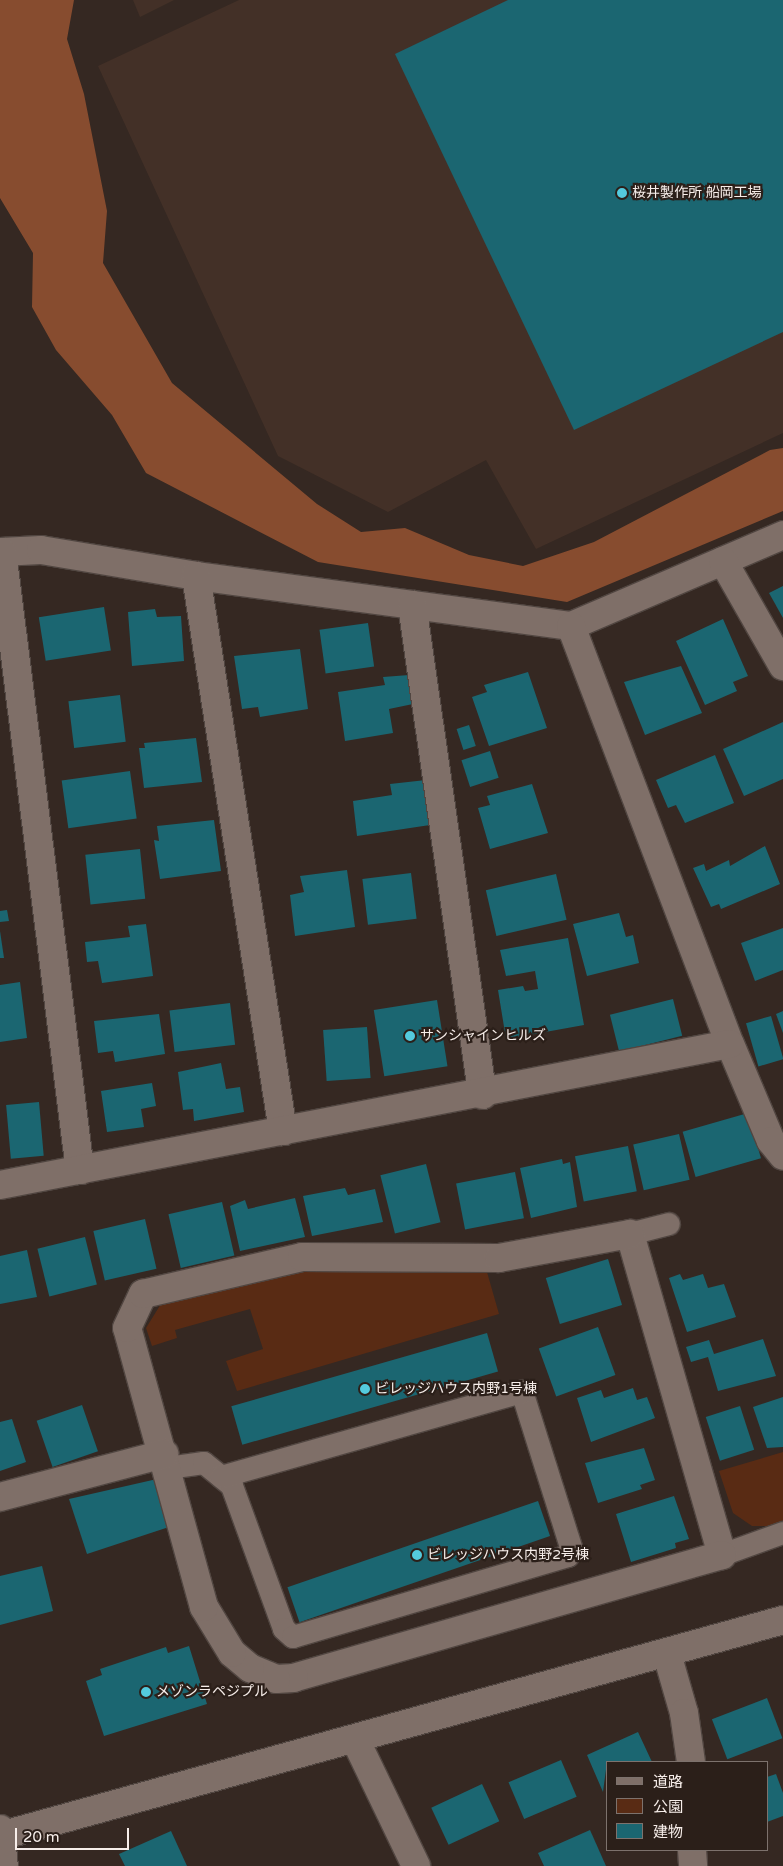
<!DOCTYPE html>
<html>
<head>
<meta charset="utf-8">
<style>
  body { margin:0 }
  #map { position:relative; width:783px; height:1866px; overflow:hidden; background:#352822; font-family:"Varela Round","Noto Sans JP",sans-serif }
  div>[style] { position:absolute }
  .built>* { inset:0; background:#433027 }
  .green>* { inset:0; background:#592b14 }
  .forest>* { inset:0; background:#874c2f }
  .building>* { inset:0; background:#1b6671; transform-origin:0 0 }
  .roads { filter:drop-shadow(1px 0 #514641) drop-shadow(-1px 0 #514641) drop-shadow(0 1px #514641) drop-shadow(0 -1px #514641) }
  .service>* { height:22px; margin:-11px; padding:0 11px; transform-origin:11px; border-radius:11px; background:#7f6f68 }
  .minor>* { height:28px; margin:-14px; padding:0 14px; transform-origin:14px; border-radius:14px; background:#7f6f68 }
  .tertiary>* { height:28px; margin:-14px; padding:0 14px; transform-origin:14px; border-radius:14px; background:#7f6f68 }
  .dots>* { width:14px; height:14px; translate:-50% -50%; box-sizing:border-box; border:2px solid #2b1f19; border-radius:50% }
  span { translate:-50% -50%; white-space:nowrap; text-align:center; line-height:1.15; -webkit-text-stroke:4.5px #2b1f19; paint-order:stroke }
  .poi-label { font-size:14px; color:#f7eeea }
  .left { translate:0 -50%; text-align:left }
  .legend { position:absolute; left:606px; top:1761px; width:162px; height:90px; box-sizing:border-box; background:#2b1f19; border:1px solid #7d726d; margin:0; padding:6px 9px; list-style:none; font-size:15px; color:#f7eeea }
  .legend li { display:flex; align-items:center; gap:10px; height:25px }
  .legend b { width:25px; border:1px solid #7d726d }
  .scale { position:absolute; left:15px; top:1828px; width:114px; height:22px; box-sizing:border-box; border:2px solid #f7eeea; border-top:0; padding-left:6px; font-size:15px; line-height:18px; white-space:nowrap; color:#f7eeea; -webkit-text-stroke:4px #2b1f19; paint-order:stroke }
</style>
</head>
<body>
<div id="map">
  <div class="built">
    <div style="clip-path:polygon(133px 0,174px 0,140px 17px)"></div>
    <div style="clip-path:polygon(239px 0,783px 0,783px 433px,536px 549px,486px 460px,388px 512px,278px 456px,98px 66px)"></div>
  </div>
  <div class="green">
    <div style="clip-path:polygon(304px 1269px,487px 1272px,499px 1314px,237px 1391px,226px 1361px,263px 1349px,250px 1309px,175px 1330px,177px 1338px,152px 1346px,146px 1328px,164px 1299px)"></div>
    <div style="clip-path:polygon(783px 1452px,783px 1526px,752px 1526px,733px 1513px,719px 1471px)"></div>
  </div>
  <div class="forest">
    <div style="clip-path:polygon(0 0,74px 0,67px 39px,84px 94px,107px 211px,103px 263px,172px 383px,317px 504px,361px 532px,405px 528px,469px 555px,523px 566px,594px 542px,770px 450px,783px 448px,783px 511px,567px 602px,318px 562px,146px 473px,112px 415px,56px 350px,32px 307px,33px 253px,0 198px)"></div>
  </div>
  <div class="building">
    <div style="clip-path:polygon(508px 0,783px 0,783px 332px,574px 430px,395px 54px)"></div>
    <div style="clip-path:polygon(783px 586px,783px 618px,769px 593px)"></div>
    <div style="left:104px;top:607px;width:44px;height:66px;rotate:81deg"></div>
    <div style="clip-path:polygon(155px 609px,157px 617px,181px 616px,184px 661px,132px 666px,128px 612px)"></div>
    <div style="clip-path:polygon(723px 619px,748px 676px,733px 682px,737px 691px,705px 705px,676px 641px)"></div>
    <div style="left:368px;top:623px;width:44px;height:49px;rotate:82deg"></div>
    <div style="clip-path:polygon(300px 649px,308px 709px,260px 717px,258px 707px,242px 709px,234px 656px)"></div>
    <div style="clip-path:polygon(681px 666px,702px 713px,645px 735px,624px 682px)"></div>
    <div style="clip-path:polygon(528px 672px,547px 728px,489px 746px,472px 697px,487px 692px,484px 685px)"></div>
    <div style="clip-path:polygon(409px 675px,413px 704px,389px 709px,393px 733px,345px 741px,338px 692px,385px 685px,383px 677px)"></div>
    <div style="left:120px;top:695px;width:47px;height:52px;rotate:83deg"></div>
    <div style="clip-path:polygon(783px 722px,783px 779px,744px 796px,723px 749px)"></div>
    <div style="left:469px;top:725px;width:22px;height:13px;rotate:72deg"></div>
    <div style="clip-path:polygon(196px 738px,202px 782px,144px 788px,139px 748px,145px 748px,144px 743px)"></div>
    <div style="left:490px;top:751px;width:28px;height:30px;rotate:72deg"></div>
    <div style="clip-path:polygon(715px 755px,734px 803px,685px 823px,676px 805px,668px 808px,656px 780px)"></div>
    <div style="left:130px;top:771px;width:48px;height:69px;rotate:82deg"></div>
    <div style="clip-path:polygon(426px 780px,430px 825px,357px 836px,353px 801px,392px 795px,390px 784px)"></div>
    <div style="clip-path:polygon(532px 784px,548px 833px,490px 849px,478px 808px,490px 805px,487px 796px)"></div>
    <div style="clip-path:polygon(214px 820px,221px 871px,160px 879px,154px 840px,159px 841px,157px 826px)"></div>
    <div style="clip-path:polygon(765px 846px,780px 884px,721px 909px,719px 904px,711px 907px,693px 868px,704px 864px,706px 871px,729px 860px,730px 866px)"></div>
    <div style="left:140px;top:849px;width:50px;height:55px;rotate:84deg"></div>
    <div style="clip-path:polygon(347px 870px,355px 927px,295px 936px,290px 895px,304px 892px,300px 876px)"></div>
    <div style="left:411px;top:873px;width:46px;height:49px;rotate:83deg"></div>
    <div style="left:556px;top:874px;width:47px;height:72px;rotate:77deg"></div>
    <div style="clip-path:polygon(7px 910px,9px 921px,0 922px,0 911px)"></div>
    <div style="clip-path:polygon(619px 913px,626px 937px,633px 935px,639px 963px,587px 976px,573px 924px)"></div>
    <div style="clip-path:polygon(146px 924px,153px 976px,102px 983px,98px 961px,87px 962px,85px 942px,130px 937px,128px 926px)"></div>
    <div style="clip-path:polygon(783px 928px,783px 970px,755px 981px,741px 943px)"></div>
    <div style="clip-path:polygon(0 931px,4px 958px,0 958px)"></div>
    <div style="clip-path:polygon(568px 938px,584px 1025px,506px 1039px,498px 990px,523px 986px,525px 991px,538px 989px,535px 971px,506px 976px,500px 950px)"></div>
    <div style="clip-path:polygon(20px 982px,27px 1038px,0 1042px,0 985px)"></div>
    <div style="left:673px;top:999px;width:38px;height:65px;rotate:76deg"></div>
    <div style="left:437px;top:1000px;width:67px;height:64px;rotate:81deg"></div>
    <div style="left:230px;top:1003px;width:42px;height:61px;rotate:83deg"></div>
    <div style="clip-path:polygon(783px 1011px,783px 1033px,776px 1014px)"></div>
    <div style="clip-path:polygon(159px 1014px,165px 1054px,115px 1062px,113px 1051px,98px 1053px,94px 1021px)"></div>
    <div style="left:771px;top:1016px;width:45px;height:26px;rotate:74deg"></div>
    <div style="left:367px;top:1027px;width:51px;height:44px;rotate:86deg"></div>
    <div style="clip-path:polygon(221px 1063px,226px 1089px,240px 1087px,244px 1112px,194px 1121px,193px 1109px,183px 1110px,178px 1072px)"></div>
    <div style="clip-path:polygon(152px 1083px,156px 1106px,141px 1109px,144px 1127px,107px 1132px,101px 1091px)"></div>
    <div style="left:39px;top:1102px;width:54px;height:33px;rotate:85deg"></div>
    <div style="left:748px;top:1113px;width:47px;height:68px;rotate:74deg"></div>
    <div style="left:679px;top:1134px;width:47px;height:47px;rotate:77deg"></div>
    <div style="left:628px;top:1146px;width:46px;height:54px;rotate:79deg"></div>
    <div style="clip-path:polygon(562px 1159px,563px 1164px,570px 1162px,577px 1207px,531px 1218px,520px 1168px)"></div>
    <div style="left:426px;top:1164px;width:60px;height:47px;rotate:76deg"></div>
    <div style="left:515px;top:1172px;width:47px;height:60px;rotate:79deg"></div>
    <div style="clip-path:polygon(345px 1188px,348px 1195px,375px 1189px,383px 1222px,312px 1236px,303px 1196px)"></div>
    <div style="clip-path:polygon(295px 1198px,305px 1237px,240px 1251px,230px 1206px,245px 1200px,248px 1209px)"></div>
    <div style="left:222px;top:1202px;width:55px;height:55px;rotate:77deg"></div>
    <div style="left:145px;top:1219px;width:51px;height:53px;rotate:77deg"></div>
    <div style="left:85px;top:1237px;width:49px;height:49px;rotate:76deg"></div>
    <div style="clip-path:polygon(27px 1250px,37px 1297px,0 1304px,0 1256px)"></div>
    <div style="left:608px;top:1259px;width:48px;height:65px;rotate:73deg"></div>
    <div style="clip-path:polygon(680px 1274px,683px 1280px,703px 1274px,708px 1288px,724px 1284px,736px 1317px,687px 1332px,669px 1278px)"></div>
    <div style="left:598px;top:1327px;width:51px;height:63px;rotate:70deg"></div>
    <div style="left:487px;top:1333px;width:40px;height:266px;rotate:74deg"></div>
    <div style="clip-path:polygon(763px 1339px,776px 1376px,718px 1391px,708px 1357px,691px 1362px,686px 1347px,709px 1340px,714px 1354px)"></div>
    <div style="clip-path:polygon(633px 1388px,637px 1400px,647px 1397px,655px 1418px,591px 1442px,577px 1398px,601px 1390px,604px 1398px)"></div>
    <div style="clip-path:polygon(783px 1397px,783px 1447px,767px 1448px,753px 1407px)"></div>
    <div style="left:82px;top:1405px;width:49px;height:48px;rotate:71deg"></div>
    <div style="left:740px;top:1406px;width:46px;height:36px;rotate:72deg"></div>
    <div style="clip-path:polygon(12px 1419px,26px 1462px,0 1471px,0 1422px)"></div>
    <div style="clip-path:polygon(644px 1448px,655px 1480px,640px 1485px,642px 1489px,598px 1503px,585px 1463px)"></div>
    <div style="clip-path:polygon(157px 1479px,172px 1526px,87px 1554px,69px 1499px)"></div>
    <div style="clip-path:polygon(674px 1496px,689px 1539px,675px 1543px,676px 1548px,631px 1562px,616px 1514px)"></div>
    <div style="left:538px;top:1501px;width:37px;height:265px;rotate:71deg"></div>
    <div style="clip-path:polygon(42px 1566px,53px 1611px,0 1625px,0 1576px)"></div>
    <div style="clip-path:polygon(189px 1646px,207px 1704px,104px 1736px,86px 1681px,102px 1675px,100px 1669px,166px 1647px,168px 1653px)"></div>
    <div style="left:767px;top:1698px;width:43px;height:59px;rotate:69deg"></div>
    <div style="clip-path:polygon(638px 1732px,652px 1762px,607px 1762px,603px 1792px,587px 1755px)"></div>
    <div style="left:561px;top:1760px;width:40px;height:57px;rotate:67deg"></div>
    <div style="clip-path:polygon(776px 1774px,783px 1793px,783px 1816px,767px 1822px,767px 1777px)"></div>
    <div style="left:482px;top:1784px;width:41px;height:56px;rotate:65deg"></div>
    <div style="clip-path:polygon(590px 1830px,606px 1866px,544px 1866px,538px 1853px)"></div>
    <div style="clip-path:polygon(171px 1831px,187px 1866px,125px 1866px,119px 1854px)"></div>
  </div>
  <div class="roads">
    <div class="service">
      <div style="left:630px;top:1234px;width:40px;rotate:-14.4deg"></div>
      <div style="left:168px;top:1468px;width:36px;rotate:-8deg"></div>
      <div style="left:204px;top:1463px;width:36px;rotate:39deg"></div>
      <div style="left:232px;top:1486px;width:152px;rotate:70deg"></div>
      <div style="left:284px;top:1629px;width:12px;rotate:42deg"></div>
      <div style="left:293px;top:1637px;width:287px;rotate:-16.4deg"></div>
      <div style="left:568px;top:1556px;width:9px;rotate:-72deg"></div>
      <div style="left:571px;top:1547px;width:163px;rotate:-107.5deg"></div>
      <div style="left:522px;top:1392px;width:312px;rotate:164.2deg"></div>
      <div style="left:722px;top:1555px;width:65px;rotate:-19.8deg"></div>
    </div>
    <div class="minor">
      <div style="left:0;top:552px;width:41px;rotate:-2.8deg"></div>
      <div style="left:41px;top:550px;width:157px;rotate:9.5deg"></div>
      <div style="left:196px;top:576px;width:378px;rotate:7.6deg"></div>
      <div style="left:571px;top:626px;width:231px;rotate:-23.2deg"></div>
      <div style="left:2px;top:552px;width:623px;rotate:82.81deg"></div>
      <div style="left:723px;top:561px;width:121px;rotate:60.3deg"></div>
      <div style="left:196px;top:576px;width:562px;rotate:81.09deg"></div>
      <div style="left:412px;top:605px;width:495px;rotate:81.8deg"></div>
      <div style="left:571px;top:626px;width:447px;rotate:69.2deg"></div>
      <div style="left:730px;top:1044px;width:105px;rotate:67.1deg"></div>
      <div style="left:771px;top:1141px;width:19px;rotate:51deg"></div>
      <div style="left:0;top:1185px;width:743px;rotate:-10.93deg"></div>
      <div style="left:630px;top:1234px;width:334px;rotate:74deg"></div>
      <div style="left:722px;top:1555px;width:445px;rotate:164deg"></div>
      <div style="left:294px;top:1678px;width:18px;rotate:177deg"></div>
      <div style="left:276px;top:1679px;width:28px;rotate:-157deg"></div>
      <div style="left:250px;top:1668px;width:23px;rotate:-140deg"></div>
      <div style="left:232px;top:1653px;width:54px;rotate:-121.3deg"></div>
      <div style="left:204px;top:1607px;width:289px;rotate:-105.4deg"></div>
      <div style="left:127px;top:1328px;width:38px;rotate:-65deg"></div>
      <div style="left:143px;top:1294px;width:163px;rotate:-13.1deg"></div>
      <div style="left:302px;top:1257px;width:197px;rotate:0.3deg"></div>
      <div style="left:499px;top:1258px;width:133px;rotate:-10.4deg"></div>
      <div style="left:0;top:1497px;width:170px;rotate:-14.7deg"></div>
      <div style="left:667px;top:1654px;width:61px;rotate:73.9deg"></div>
      <div style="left:684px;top:1713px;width:49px;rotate:81.9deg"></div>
      <div style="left:355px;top:1739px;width:141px;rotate:64.3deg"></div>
      <div style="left:0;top:1829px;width:37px;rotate:84deg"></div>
      <div style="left:692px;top:1850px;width:16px;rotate:86deg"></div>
    </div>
    <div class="tertiary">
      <div style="left:0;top:1836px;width:812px;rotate:-15.42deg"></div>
    </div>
  </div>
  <div class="dots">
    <div style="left:622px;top:193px;background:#54cadd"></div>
    <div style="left:410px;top:1036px;background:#54cadd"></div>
    <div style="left:365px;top:1389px;background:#54cadd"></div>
    <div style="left:417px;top:1555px;background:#54cadd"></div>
    <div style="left:146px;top:1692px;background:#54cadd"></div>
  </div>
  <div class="poi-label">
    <span class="left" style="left:632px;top:193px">桜井製作所 船岡工場</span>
    <span class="left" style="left:420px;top:1036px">サンシャインヒルズ</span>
    <span class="left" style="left:375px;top:1389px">ビレッジハウス内野1号棟</span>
    <span class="left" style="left:427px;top:1555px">ビレッジハウス内野2号棟</span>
    <span class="left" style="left:156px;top:1692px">メゾンラペジプル</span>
  </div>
  <ul class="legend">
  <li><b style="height:6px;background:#7f6f68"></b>道路</li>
  <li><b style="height:14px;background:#592b14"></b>公園</li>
  <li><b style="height:14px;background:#1b6671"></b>建物</li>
  </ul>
  <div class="scale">20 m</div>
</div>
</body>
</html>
